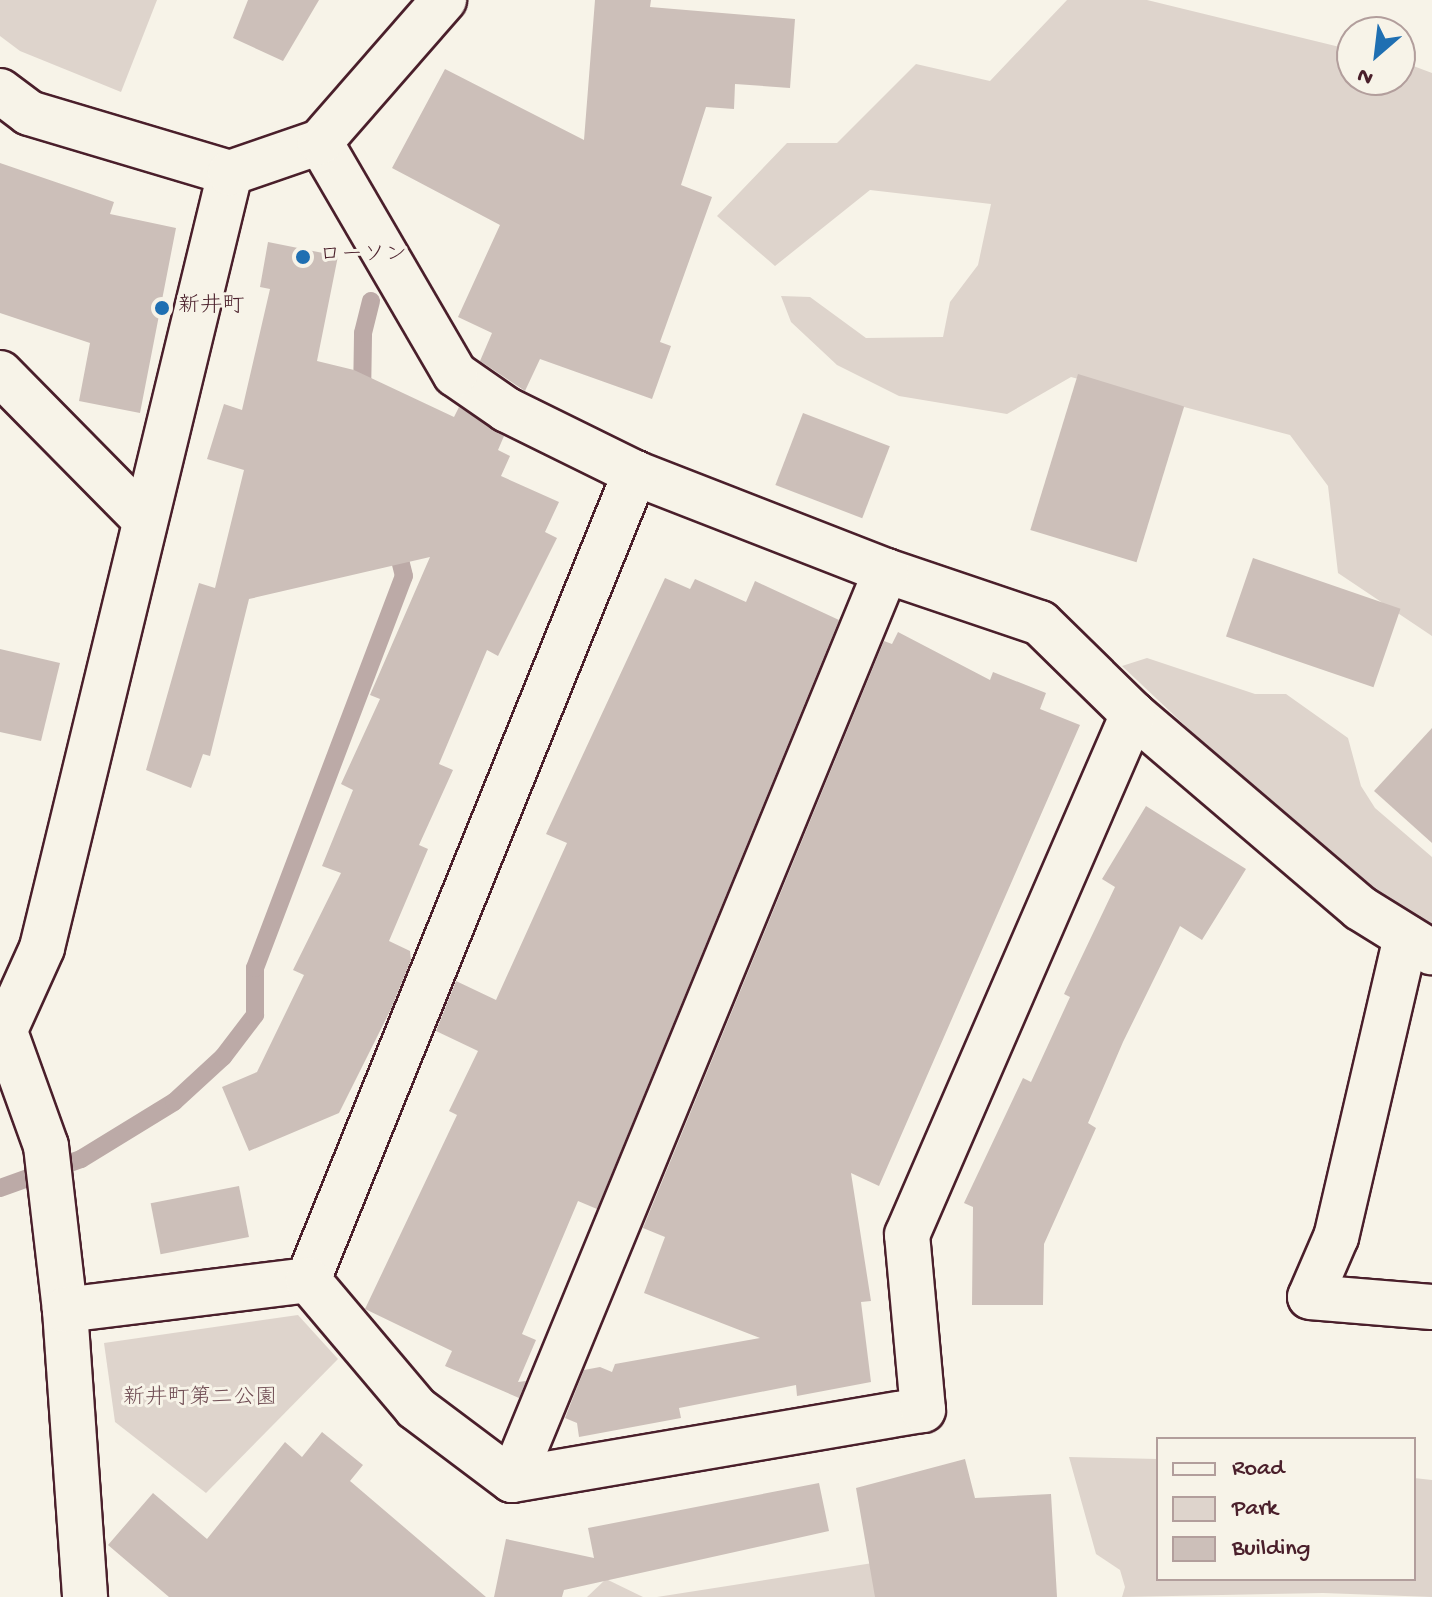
<!DOCTYPE html>
<html>
<head>
<meta charset="utf-8">
<style>
  body { margin:0 }
  #map { position:relative; width:1432px; height:1597px; overflow:hidden; background:#f7f3e8; font-family:"Gochi Hand","Klee One",sans-serif }
  div>[style] { position:absolute }
  .green>* { inset:0; background:#ded4cc }
  .stream>* { height:18px; margin:-9px; padding:0 9px; transform-origin:9px; border-radius:9px; background:#bcaaa7 }
  .building>* { inset:0; background:#ccbfb9; transform-origin:0 0 }
  .roads { filter:drop-shadow(2px 0 #4a1f2b) drop-shadow(-2px 0 #4a1f2b) drop-shadow(0 2px #4a1f2b) drop-shadow(0 -2px #4a1f2b) }
  .minor>* { height:44px; margin:-22px; padding:0 22px; transform-origin:22px; border-radius:22px; background:#f7f3e8 }
  .tertiary>* { height:44px; margin:-22px; padding:0 22px; transform-origin:22px; border-radius:22px; background:#f7f3e8 }
  .dots>* { width:22px; height:22px; translate:-50% -50%; box-sizing:border-box; border:4px solid #f7f3e8; border-radius:50% }
  span { translate:-50% -50%; white-space:nowrap; text-align:center; line-height:1.15; -webkit-text-stroke:6px #f7f3e8; paint-order:stroke }
  .poi-label { font-size:22px; color:#4a1f2b }
  .left { translate:0 -50%; text-align:left }
  .park-label { font-size:22px; color:#6f4c53 }
  .legend { position:absolute; left:1156px; top:1437px; width:260px; height:144px; box-sizing:border-box; background:#f7f3e8; border:2px solid #b29e9c; margin:0; padding:10px 14px; list-style:none; font-size:24px; color:#4a1f2b }
  .legend li { display:flex; align-items:center; gap:16px; height:40px }
  .legend b { width:40px; border:2px solid #b29e9c }
  .north { position:absolute; left:1336px; top:16px; width:80px; height:80px; box-sizing:border-box; background:#f7f3e8; border:2px solid #b29e9c; border-radius:50%; rotate:208deg; font-size:22px; font-weight:700; line-height:32px; text-align:center; color:#4a1f2b }
  .north::after { content:''; display:block; margin:auto; width:28px; height:36px; background:#1f6fb2; clip-path:polygon(50% 0,100% 100%,50% 72%,0 100%) }
</style>
</head>
<body>
<div id="map">
  <div class="green">
    <div style="clip-path:polygon(0 0,157px 0,121px 92px,20px 51px,0 36px)"></div>
    <div style="clip-path:polygon(1067px 0,1147px 0,1352px 50px,1352px 80px,1400px 80px,1400px 61px,1432px 73px,1432px 636px,1338px 573px,1328px 486px,1290px 435px,1071px 377px,1007px 414px,899px 396px,837px 365px,791px 322px,781px 296px,810px 297px,866px 338px,943px 337px,950px 302px,978px 265px,991px 204px,870px 190px,775px 266px,717px 216px,787px 143px,837px 143px,916px 64px,990px 81px)"></div>
    <div style="clip-path:polygon(1147px 658px,1255px 694px,1286px 694px,1348px 738px,1361px 786px,1375px 808px,1432px 857px,1432px 928px,1338px 870px,1122px 666px)"></div>
    <div style="clip-path:polygon(298px 1315px,338px 1359px,206px 1493px,115px 1422px,104px 1343px)"></div>
    <div style="clip-path:polygon(1069px 1457px,1158px 1459px,1158px 1579px,1414px 1579px,1414px 1478px,1432px 1480px,1432px 1597px,1323px 1593px,1122px 1597px,1125px 1587px,1120px 1570px,1096px 1554px)"></div>
    <div style="clip-path:polygon(879px 1562px,885px 1597px,657px 1597px)"></div>
    <div style="clip-path:polygon(606px 1579px,643px 1597px,587px 1597px)"></div>
  </div>
  <div class="stream">
    <div style="left:362px;top:399px;width:66px;rotate:-89.1deg"></div>
    <div style="left:363px;top:333px;width:33px;rotate:-76deg"></div>
    <div style="left:0;top:1188px;width:86px;rotate:-19.7deg"></div>
    <div style="left:81px;top:1159px;width:109px;rotate:-31.5deg"></div>
    <div style="left:174px;top:1102px;width:67px;rotate:-42.6deg"></div>
    <div style="left:223px;top:1057px;width:53px;rotate:-52.7deg"></div>
    <div style="left:255px;top:1015px;width:47px;rotate:-90deg"></div>
    <div style="left:255px;top:968px;width:419px;rotate:-69.2deg"></div>
    <div style="left:404px;top:576px;width:36px;rotate:-104deg"></div>
  </div>
  <div class="building">
    <div style="clip-path:polygon(248px 0,319px 0,283px 61px,233px 38px)"></div>
    <div style="clip-path:polygon(595px 0,651px 0,650px 7px,795px 19px,790px 88px,735px 84px,734px 109px,706px 107px,681px 185px,712px 197px,660px 342px,671px 346px,652px 399px,540px 359px,525px 391px,480px 361px,492px 333px,458px 317px,500px 225px,392px 168px,445px 69px,584px 140px)"></div>
    <div style="clip-path:polygon(0 163px,114px 202px,110px 214px,176px 228px,140px 413px,79px 401px,90px 343px,0 313px)"></div>
    <div style="clip-path:polygon(268px 242px,338px 256px,317px 361px,354px 370px,454px 417px,459px 407px,504px 436px,498px 450px,510px 456px,501px 476px,559px 502px,545px 532px,557px 538px,498px 656px,487px 650px,439px 764px,453px 770px,419px 845px,428px 849px,389px 941px,410px 951px,411px 960px,391px 1009px,339px 1113px,249px 1151px,222px 1087px,257px 1072px,304px 975px,293px 970px,341px 873px,322px 866px,353px 790px,341px 784px,380px 699px,370px 695px,430px 557px,249px 599px,210px 756px,203px 754px,191px 788px,146px 770px,199px 583px,215px 588px,244px 470px,207px 459px,224px 404px,242px 410px,270px 289px,260px 287px)"></div>
    <div style="left:1078px;top:374px;width:111px;height:163px;rotate:17deg"></div>
    <div style="left:803px;top:413px;width:93px;height:77px;rotate:21deg"></div>
    <div style="left:1253px;top:558px;width:156px;height:83px;rotate:19deg"></div>
    <div style="clip-path:polygon(665px 578px,690px 589px,695px 579px,746px 602px,755px 581px,839px 620px,597px 1209px,578px 1201px,522px 1334px,536px 1340px,518px 1382px,526px 1381px,519px 1398px,445px 1366px,452px 1351px,365px 1309px,457px 1115px,449px 1111px,478px 1051px,436px 1031px,456px 981px,496px 1000px,567px 843px,546px 834px)"></div>
    <div style="clip-path:polygon(898px 632px,990px 680px,993px 672px,1046px 693px,1040px 709px,1080px 725px,879px 1186px,851px 1173px,871px 1301px,861px 1302px,871px 1382px,797px 1396px,796px 1385px,679px 1408px,681px 1418px,579px 1437px,577px 1423px,565px 1418px,584px 1370px,600px 1367px,612px 1372px,615px 1364px,760px 1338px,644px 1293px,665px 1237px,643px 1228px,884px 641px,892px 644px)"></div>
    <div style="clip-path:polygon(0 649px,60px 663px,41px 741px,0 732px)"></div>
    <div style="clip-path:polygon(1432px 728px,1432px 843px,1374px 791px)"></div>
    <div style="clip-path:polygon(1146px 806px,1246px 869px,1202px 940px,1180px 926px,1123px 1042px,1088px 1123px,1096px 1128px,1044px 1244px,1043px 1305px,972px 1305px,973px 1207px,964px 1203px,1023px 1078px,1031px 1082px,1070px 997px,1064px 994px,1115px 887px,1102px 879px)"></div>
    <div style="left:239px;top:1186px;width:52px;height:90px;rotate:79deg"></div>
    <div style="clip-path:polygon(322px 1432px,363px 1465px,350px 1481px,486px 1597px,169px 1597px,108px 1545px,153px 1493px,207px 1539px,285px 1442px,302px 1457px)"></div>
    <div style="clip-path:polygon(965px 1459px,975px 1498px,1051px 1494px,1057px 1597px,875px 1597px,856px 1488px)"></div>
    <div style="clip-path:polygon(819px 1483px,829px 1531px,564px 1590px,562px 1597px,494px 1597px,506px 1539px,594px 1558px,588px 1528px)"></div>
  </div>
  <div class="roads">
    <div class="minor">
      <div style="left:0;top:91px;width:36px;rotate:37deg"></div>
      <div style="left:29px;top:113px;width:210px;rotate:16.6deg"></div>
      <div style="left:230px;top:173px;width:797px;rotate:103.64deg"></div>
      <div style="left:42px;top:948px;width:102px;rotate:114.3deg"></div>
      <div style="left:0;top:373px;width:206px;rotate:45.4deg"></div>
      <div style="left:1133px;top:714px;width:299px;rotate:40.5deg"></div>
      <div style="left:1360px;top:908px;width:84px;rotate:31.8deg"></div>
      <div style="left:1406px;top:937px;width:308px;rotate:103.1deg"></div>
      <div style="left:1336px;top:1237px;width:65px;rotate:113.4deg"></div>
      <div style="left:1310px;top:1297px;width:122px;rotate:4.7deg"></div>
      <div style="left:5px;top:1032px;width:121px;rotate:70.2deg"></div>
      <div style="left:46px;top:1146px;width:165px;rotate:83.4deg"></div>
      <div style="left:65px;top:1310px;width:288px;rotate:86deg"></div>
      <div style="left:308px;top:1280px;width:871px;rotate:-67.94deg"></div>
      <div style="left:65px;top:1310px;width:245px;rotate:-7deg"></div>
      <div style="left:308px;top:1280px;width:167px;rotate:49.8deg"></div>
      <div style="left:416px;top:1408px;width:120px;rotate:36.9deg"></div>
      <div style="left:512px;top:1480px;width:417px;rotate:-9.7deg"></div>
      <div style="left:923px;top:1410px;width:176px;rotate:-95.2deg"></div>
      <div style="left:907px;top:1235px;width:568px;rotate:-66.55deg"></div>
      <div style="left:1133px;top:714px;width:130px;rotate:-135.6deg"></div>
      <div style="left:1040px;top:623px;width:163px;rotate:-161.3deg"></div>
      <div style="left:886px;top:571px;width:269px;rotate:-158.7deg"></div>
      <div style="left:635px;top:473px;width:143px;rotate:-153.8deg"></div>
      <div style="left:507px;top:410px;width:63px;rotate:-145.3deg"></div>
      <div style="left:455px;top:374px;width:268px;rotate:-120.2deg"></div>
      <div style="left:512px;top:1480px;width:983px;rotate:-67.64deg"></div>
    </div>
    <div class="tertiary">
      <div style="left:230px;top:173px;width:95px;rotate:-19deg"></div>
      <div style="left:320px;top:142px;width:189px;rotate:-48.9deg"></div>
    </div>
  </div>
  <div class="dots">
    <div style="left:303px;top:257px;background:#1f6fb2"></div>
    <div style="left:162px;top:308px;background:#1f6fb2"></div>
  </div>
  <div class="poi-label">
    <span class="left" style="left:319px;top:257px">ローソン</span>
    <span class="left" style="left:178px;top:308px">新井町</span>
  </div>
  <div class="park-label">
    <span style="left:200px;top:1400px">新井町第二公園</span>
  </div>
  <ul class="legend">
  <li><b style="height:10px;background:#f7f3e8"></b>Road</li>
  <li><b style="height:22px;background:#ded4cc"></b>Park</li>
  <li><b style="height:22px;background:#ccbfb9"></b>Building</li>
  </ul>
  <div class="north">N</div>
</div>
</body>
</html>
